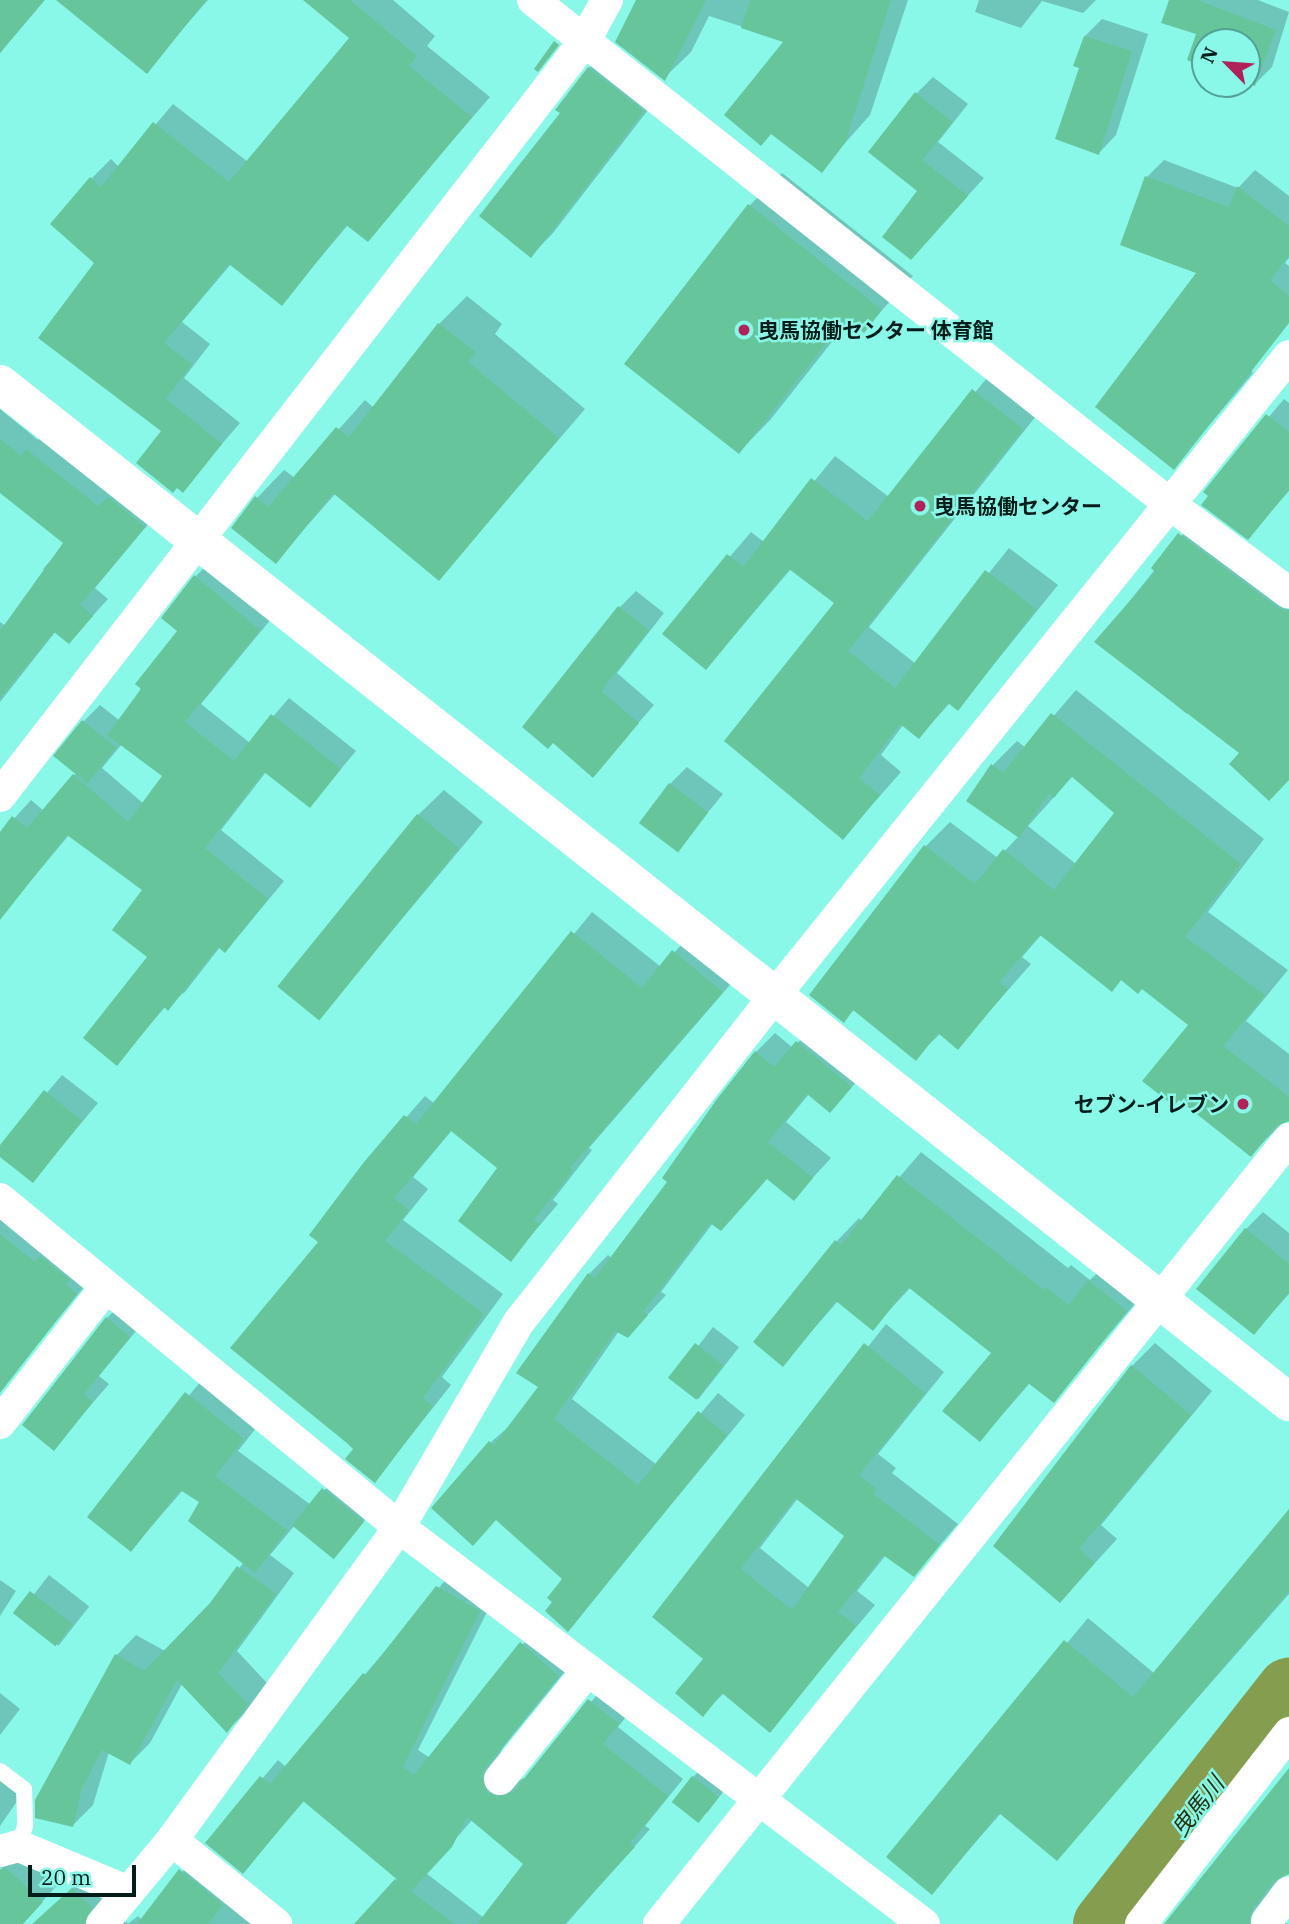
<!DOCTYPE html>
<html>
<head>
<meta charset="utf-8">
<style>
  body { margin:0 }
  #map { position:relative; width:1289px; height:1924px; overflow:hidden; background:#89f8e8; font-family:"IBM Plex Serif","Noto Sans JP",serif }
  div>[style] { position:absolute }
  .shadow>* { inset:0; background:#0003; transform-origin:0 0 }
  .river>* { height:65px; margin:-32.5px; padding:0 32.5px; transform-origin:32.5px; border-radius:32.5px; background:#859d4e }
  .building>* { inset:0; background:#67c59c; transform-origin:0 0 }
  .service>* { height:16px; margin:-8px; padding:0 8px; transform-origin:8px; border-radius:8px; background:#fff }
  .minor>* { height:32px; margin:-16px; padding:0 16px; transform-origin:16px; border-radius:16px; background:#fff }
  .tertiary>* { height:38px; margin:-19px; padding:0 19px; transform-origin:19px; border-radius:19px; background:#fff }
  .dots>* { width:19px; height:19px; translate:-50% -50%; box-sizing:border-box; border:4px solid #89f8e8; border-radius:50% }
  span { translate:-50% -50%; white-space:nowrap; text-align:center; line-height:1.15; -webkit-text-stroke:5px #89f8e8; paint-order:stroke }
  .poi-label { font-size:21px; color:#041d1a; font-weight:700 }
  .left { translate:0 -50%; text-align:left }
  .right { translate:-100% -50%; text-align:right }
  .water-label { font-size:23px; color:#283210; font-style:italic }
  .north { position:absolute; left:1191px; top:28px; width:70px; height:70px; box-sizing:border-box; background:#89f8e8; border:2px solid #54a096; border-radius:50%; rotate:295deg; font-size:19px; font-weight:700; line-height:28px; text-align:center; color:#041d1a }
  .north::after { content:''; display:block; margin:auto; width:24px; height:32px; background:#b0225a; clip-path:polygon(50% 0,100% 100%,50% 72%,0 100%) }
  .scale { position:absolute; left:28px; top:1865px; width:108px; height:32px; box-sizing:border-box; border:4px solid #041d1a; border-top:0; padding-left:9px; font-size:21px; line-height:24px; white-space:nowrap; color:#041d1a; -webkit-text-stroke:5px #89f8e8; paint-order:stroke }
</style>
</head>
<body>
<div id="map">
  <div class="shadow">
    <div style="clip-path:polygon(0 0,45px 0,0 53px)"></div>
    <div style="clip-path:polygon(58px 0,208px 0,146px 71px)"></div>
    <div style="clip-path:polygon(306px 0,393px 0,435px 36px,427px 46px,490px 97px,367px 240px,348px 225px,282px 303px,231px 264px,182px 322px,210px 344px,184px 378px,240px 423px,182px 490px,164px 431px,96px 263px,91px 179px,111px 159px,119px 167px,173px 104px,248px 162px,351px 37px)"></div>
    <div style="clip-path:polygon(637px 0,908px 0,870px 115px,821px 170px,786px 41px,709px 16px,691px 52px,664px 78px)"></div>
    <div style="clip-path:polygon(979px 0,1096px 0,1083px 13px,1042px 1px,1021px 28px,975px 12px)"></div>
    <div style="clip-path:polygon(1170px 0,1258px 0,1289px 12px,1272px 67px,1255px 84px,1247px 81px,1247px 42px,1205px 42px,1205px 65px,1199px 33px)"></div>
    <div style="clip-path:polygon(1102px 19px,1148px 34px,1116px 135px,1099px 153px,1082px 67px,1085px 36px)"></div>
    <div style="clip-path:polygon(611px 46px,665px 88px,553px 233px,531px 256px,563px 113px,589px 68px)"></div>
    <div style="clip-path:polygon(933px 77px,968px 104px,938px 142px,984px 178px,911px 258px,919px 190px,916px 94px)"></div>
    <div style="clip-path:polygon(1164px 160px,1238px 188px,1255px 170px,1289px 196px,1289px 258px,1285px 263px,1289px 266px,1289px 320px,1250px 370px,1253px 373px,1174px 467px,1199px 272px,1147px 177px)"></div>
    <div style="clip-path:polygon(782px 173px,913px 276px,864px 330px,850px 319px,771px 419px,739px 452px,626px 364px,750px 205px)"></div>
    <div style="clip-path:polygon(467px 296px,502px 324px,495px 334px,585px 409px,439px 579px,336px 493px,276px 561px,257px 498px,284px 470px,295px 478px,365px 400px,374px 408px,439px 324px)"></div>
    <div style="clip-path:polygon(996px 367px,1044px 406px,869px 627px,916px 664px,1009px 548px,1058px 585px,958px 709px,950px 703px,919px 737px,903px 725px,881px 755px,901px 772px,843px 838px,836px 603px,791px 569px,706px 668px,664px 634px,751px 532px,764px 542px,835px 456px,889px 497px)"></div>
    <div style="clip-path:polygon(1284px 399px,1289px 403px,1289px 491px,1248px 537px,1205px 492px)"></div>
    <div style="clip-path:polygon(0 409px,38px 440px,43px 434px,160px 510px,95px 588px,108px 599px,69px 642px,56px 631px,0 702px,0 622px,4px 625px,48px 573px,43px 569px,66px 543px,0 491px)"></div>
    <div style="clip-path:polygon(1196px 518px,1289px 588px,1289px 779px,1242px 753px,1190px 712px,1187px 714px,1097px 642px)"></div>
    <div style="clip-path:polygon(evenodd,212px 560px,276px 613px,201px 704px,250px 743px,289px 698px,356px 751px,310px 806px,266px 772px,221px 830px,284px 881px,241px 933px,224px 950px,220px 947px,185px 992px,166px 1006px,117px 1063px,149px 956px,145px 890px,69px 835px,3px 914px,0 834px,31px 800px,44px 811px,77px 772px,83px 722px,100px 705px,120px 721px,179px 630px,196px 576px,212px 560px,122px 744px,165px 776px,144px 804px,102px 768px,122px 744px)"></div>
    <div style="clip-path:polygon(636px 591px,664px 613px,617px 673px,654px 705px,593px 775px,553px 742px,619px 608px)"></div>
    <div style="clip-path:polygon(evenodd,1076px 690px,1264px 839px,1208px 912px,1288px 970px,1246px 1021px,1289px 1054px,1289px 1121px,1284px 1121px,1251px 1155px,1191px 1025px,1143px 987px,1122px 979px,1112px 989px,1042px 934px,1022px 957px,1031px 964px,958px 1047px,941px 1033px,915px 1058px,855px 1009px,844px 1020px,812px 995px,926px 846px,950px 822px,998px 858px,1019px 836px,992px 766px,1017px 741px,1026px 748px,1076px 690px,1073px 776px,1117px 813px,1076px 864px,1028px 826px,1073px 776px)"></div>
    <div style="clip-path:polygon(687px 767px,723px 794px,677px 850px,670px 784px)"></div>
    <div style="clip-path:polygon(444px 790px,483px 822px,319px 1018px,418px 815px)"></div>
    <div style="clip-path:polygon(592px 912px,661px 967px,693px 932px,742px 971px,589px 1148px,592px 1150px,553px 1200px,558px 1204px,511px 1259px,499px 1168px,452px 1130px,413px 1177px,428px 1189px,403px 1220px,503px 1294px,442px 1377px,451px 1385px,375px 1481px,355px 1449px,320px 1242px,366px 1163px,425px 1096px,435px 1104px)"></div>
    <div style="clip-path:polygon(816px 1023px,870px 1067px,830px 1111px,809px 1094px,786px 1122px,831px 1158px,794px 1198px,768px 1177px,721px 1229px,713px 1223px,661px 1292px,666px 1295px,628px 1336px,619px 1331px,572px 1399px,657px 1465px,718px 1393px,745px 1415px,568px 1630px,564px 1579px,491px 1442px,511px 1425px,541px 1387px,589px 1274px,608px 1255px,612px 1258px,669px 1182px,756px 1052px,775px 1033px,793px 1048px)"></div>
    <div style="clip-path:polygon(62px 1075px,98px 1103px,33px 1181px,0 1155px,0 1148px)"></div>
    <div style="clip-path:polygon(921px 1152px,1068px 1268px,1071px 1265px,1090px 1280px,1112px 1258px,1149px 1287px,1053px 1401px,1030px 1383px,980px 1440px,993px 1352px,911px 1287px,873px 1328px,838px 1301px,783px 1364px,836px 1242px,859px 1218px,862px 1221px)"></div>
    <div style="clip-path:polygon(0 1205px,93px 1276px,0 1390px)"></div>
    <div style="clip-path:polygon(1263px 1212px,1289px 1233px,1289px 1294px,1254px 1333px,1246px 1229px)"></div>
    <div style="clip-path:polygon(124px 1301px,146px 1319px,99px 1376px,109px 1384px,53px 1449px,107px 1318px)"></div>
    <div style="clip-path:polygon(evenodd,886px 1324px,944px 1372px,878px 1454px,896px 1468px,892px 1473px,958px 1524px,914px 1575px,886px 1555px,857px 1591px,875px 1605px,769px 1730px,724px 1693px,703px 1714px,706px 1659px,654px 1617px,886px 1324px,798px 1498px,847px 1535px,809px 1588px,760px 1548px,798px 1498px)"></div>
    <div style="left:713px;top:1327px;width:33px;height:66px;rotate:38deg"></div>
    <div style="clip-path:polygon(1155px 1343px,1212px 1391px,1101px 1525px,1117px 1539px,1060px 1601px,1132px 1366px)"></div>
    <div style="clip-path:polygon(211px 1369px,267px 1414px,238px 1451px,311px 1505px,341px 1472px,379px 1504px,334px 1556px,295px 1525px,270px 1555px,294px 1573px,237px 1651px,267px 1683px,247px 1711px,227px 1731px,182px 1684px,150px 1743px,130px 1763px,109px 1752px,93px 1805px,73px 1825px,116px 1656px,136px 1635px,165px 1651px,211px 1604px,244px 1562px,201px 1501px,183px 1490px,131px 1550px,89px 1516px)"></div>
    <div style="clip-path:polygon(1289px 1512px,1289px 1594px,1057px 1858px,1002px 1812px,932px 1892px,888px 1857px,1088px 1618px,1155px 1674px)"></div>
    <div style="clip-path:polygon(evenodd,454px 1570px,496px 1594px,418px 1750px,430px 1758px,538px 1626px,575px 1659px,502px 1749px,498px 1759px,516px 1781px,528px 1777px,606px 1684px,634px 1707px,618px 1727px,683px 1779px,645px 1826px,650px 1829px,566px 1924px,357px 1924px,398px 1878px,305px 1800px,243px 1872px,208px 1843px,278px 1760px,286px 1767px,454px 1570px,473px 1819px,525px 1863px,484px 1918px,426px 1873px,473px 1819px)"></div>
    <div style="left:49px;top:1575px;width:51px;height:50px;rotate:38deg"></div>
    <div style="clip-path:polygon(0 1580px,16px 1591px,0 1616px)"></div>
    <div style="clip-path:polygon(0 1693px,20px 1709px,0 1735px)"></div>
    <div style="clip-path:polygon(701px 1769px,726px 1788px,707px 1813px,693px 1777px)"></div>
    <div style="clip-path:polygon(0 1770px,22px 1794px,0 1826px)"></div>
    <div style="clip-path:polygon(1289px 1771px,1289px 1869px,1265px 1900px,1272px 1919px,1289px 1924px,1168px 1924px)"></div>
    <div style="clip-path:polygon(19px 1850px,25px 1850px,60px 1882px,22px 1924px,0 1924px,0 1870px)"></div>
    <div style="clip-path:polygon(200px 1851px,290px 1924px,57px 1924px,67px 1893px,93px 1870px,111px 1886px,109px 1918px,129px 1923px,138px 1916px,142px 1920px)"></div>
  </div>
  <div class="river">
    <div style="left:1105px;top:1924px;width:298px;rotate:-51.9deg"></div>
  </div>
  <div class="building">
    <div style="clip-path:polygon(0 0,44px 0,0 53px)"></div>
    <div style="clip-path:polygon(56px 0,206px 0,147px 74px)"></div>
    <div style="clip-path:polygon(303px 0,350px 0,417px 56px,409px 66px,472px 117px,368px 242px,346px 225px,282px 306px,229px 264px,164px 343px,192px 364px,166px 399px,222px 444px,183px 493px,177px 488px,173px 493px,136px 463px,161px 431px,38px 338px,94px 263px,50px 224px,90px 177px,101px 187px,153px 122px,229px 182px,349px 38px)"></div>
    <div style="clip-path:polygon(636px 0,706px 0,665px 81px,615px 42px)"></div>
    <div style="clip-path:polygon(750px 0,891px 0,845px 143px,822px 173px,771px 134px,761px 146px,724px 115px,783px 42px,741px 28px)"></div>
    <div style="clip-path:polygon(1169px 0,1197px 0,1276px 30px,1255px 86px,1247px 83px,1247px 42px,1205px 42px,1205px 67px,1187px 60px,1196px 34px,1161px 23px)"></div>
    <div style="clip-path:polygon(1084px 36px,1132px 51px,1099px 155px,1055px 139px,1079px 68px,1073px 66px)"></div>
    <div style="clip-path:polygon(554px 41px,559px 45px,538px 72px,534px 69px)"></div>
    <div style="clip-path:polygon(588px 67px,644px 111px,531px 258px,479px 216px,560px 113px,555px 110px)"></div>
    <div style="clip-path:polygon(915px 92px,952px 122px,922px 160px,968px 196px,911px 260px,882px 237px,917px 191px,868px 152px)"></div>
    <div style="clip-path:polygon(1145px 176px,1229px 207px,1237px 186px,1289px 226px,1289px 255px,1270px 280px,1289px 296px,1289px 323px,1174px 470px,1095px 407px,1196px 273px,1120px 245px)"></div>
    <div style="clip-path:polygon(748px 204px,882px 310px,864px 333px,846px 318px,739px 454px,624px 364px)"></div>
    <div style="clip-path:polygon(438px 323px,476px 352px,468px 362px,559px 438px,439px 581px,333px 493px,276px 564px,231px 528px,255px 496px,268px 507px,336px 427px,349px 437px)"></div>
    <div style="clip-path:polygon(972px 389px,1023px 429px,848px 651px,895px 688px,985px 570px,1036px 609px,958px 711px,948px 703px,919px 739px,900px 724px,859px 778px,880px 795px,843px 840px,724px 741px,834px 603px,789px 569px,706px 670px,662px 634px,727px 554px,743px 567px,811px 478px,868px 521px)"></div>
    <div style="clip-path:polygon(1266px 414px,1289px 432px,1289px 490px,1248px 540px,1201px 505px,1208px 496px,1203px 492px)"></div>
    <div style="clip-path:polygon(0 439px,21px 456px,26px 449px,98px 506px,108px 497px,145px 527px,80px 605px,93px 616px,69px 644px,54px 632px,0 698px,0 631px,63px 543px,0 493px)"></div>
    <div style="clip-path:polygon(1178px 533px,1278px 608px,1289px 611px,1289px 780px,1269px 801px,1229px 764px,1239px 753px,1094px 642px,1155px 572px,1151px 568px)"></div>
    <div style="clip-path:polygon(194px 575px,260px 630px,185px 722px,234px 761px,271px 714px,341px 769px,310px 808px,264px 772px,205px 848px,268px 899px,225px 953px,218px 947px,168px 1011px,164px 1007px,117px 1066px,83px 1038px,147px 957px,112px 930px,142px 890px,67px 835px,0 920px,0 832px,12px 816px,27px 828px,73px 774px,128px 822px,162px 776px,107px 735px,141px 689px,135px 684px,177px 631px,161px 618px)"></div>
    <div style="clip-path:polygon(618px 606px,649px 630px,601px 691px,639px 723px,593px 778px,553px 743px,548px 749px,522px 727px)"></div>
    <div style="clip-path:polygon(1051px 713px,1241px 864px,1185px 937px,1265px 995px,1223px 1046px,1289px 1097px,1289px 1121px,1275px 1127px,1251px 1157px,1179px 1100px,1174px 1106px,1142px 1081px,1188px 1025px,1142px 989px,1138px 994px,1121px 980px,1112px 992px,1040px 935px,999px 982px,1008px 989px,958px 1050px,938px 1033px,916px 1061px,853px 1010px,844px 1023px,809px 995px,924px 845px,975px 884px,1003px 849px,1054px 890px,1114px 813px,1071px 776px,1054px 798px,1049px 793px,1019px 838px,966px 801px,991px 764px,1003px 773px)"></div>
    <div style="left:82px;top:720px;width:44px;height:46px;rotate:39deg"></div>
    <div style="left:669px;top:783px;width:49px;height:50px;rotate:37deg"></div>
    <div style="left:417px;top:814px;width:54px;height:222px;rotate:39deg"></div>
    <div style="clip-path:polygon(571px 931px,642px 988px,672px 950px,723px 992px,570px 1168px,573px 1170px,534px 1220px,540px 1224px,511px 1262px,458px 1221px,497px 1168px,451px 1131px,394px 1198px,409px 1210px,385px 1241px,484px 1314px,423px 1398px,433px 1406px,375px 1483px,345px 1459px,353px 1449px,348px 1444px,230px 1348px,318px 1242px,309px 1235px,364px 1162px,404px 1115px,416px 1124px)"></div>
    <div style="clip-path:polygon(796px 1041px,852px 1087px,830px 1113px,807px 1094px,768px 1142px,813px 1178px,794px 1201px,767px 1179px,721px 1231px,710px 1223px,643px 1312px,648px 1315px,628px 1338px,615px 1331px,554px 1419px,638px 1485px,698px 1411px,727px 1435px,568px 1632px,545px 1611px,552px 1602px,547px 1598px,562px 1579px,496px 1520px,473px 1546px,431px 1508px,489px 1441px,494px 1445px,538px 1387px,516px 1373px,588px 1273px,595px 1278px,667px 1182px,662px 1178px,717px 1099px,755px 1051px,774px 1067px)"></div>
    <div style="clip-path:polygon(44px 1090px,82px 1121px,33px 1183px,0 1157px,0 1145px)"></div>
    <div style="clip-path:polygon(897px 1175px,1044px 1290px,1046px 1287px,1069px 1305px,1088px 1280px,1127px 1311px,1054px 1403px,1028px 1383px,980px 1442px,942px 1411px,991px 1353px,908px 1287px,873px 1331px,836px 1301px,783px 1367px,753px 1342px,835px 1240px,841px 1245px)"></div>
    <div style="clip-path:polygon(1245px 1228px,1289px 1264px,1289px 1292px,1254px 1335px,1196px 1289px)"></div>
    <div style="clip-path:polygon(0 1234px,35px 1262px,40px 1256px,70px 1280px,66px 1285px,77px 1294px,0 1393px)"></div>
    <div style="clip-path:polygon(106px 1317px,130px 1337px,84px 1394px,93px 1402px,54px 1451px,22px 1425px)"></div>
    <div style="left:695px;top:1343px;width:36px;height:44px;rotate:38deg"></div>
    <div style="clip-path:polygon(evenodd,864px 1343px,925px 1393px,859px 1475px,877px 1489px,873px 1494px,940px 1545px,914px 1577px,883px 1555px,838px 1612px,856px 1626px,770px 1733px,722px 1693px,703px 1717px,675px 1693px,703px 1659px,652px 1617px,864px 1343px,795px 1498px,844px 1536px,792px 1610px,741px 1569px,795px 1498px)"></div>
    <div style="clip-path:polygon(1131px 1365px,1191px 1415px,1079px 1549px,1095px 1563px,1060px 1603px,993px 1546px)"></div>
    <div style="clip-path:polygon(185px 1392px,244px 1439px,215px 1476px,287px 1530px,255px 1573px,188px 1521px,199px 1502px,180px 1490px,131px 1552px,87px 1517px)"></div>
    <div style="left:322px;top:1488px;width:54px;height:48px;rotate:39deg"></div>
    <div style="clip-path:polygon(1289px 1509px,1289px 1591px,1057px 1861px,999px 1813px,932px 1895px,886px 1857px,1064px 1640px,1133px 1697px)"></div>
    <div style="clip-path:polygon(237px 1566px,276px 1594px,218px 1673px,248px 1704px,227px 1733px,177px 1680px,130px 1765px,102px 1750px,83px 1786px,73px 1827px,35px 1818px,35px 1800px,115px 1654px,144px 1671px,210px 1603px)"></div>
    <div style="clip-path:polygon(436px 1586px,480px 1611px,403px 1767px,414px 1775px,520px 1642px,559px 1676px,486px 1767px,482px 1777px,488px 1793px,498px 1797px,514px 1791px,588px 1699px,619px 1724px,603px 1744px,668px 1796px,630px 1843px,635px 1847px,564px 1924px,477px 1924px,523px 1864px,467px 1817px,452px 1847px,411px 1891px,303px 1801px,243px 1874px,205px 1843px,260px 1776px,270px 1784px,363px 1673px,366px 1675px)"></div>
    <div style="left:30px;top:1591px;width:54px;height:28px;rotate:38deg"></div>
    <div style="clip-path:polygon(1289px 1768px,1289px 1874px,1274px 1881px,1252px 1910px,1249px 1924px,1164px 1924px)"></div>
    <div style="left:692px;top:1776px;width:34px;height:33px;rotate:38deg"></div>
    <div style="clip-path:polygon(6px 1868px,43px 1902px,23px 1924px,0 1924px,0 1869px)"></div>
    <div style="clip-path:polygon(179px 1869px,223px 1905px,208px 1924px,137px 1924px)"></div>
    <div style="clip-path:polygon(395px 1879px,454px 1924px,354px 1924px)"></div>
    <div style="clip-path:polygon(72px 1888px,92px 1907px,84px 1924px,32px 1924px)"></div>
  </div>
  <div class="service">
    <div style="left:0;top:1771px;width:30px;rotate:37deg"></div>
    <div style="left:24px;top:1789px;width:37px;rotate:88deg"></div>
    <div style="left:25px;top:1826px;width:21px;rotate:107deg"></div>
  </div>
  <div class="minor">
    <div style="left:533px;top:0;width:814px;rotate:38.36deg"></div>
    <div style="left:1171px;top:505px;width:147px;rotate:36.7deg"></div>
    <div style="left:0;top:796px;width:954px;rotate:-52.24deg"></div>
    <div style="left:584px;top:42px;width:48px;rotate:-61.3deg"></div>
    <div style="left:0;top:1199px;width:517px;rotate:39.42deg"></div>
    <div style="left:399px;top:1527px;width:658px;rotate:37.1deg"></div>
    <div style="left:0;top:1423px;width:171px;rotate:-52.1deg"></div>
    <div style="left:500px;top:1779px;width:140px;rotate:-51.1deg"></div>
    <div style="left:172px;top:1840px;width:134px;rotate:38.9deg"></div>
    <div style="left:0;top:1851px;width:20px;rotate:-15deg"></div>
    <div style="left:19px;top:1846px;width:119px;rotate:22.7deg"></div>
    <div style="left:1267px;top:1921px;width:36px;rotate:-53deg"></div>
    <div style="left:102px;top:1924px;width:109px;rotate:-50.2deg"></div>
    <div style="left:172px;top:1840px;width:387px;rotate:-54deg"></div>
    <div style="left:399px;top:1527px;width:238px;rotate:-59.7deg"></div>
    <div style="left:519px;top:1322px;width:415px;rotate:-51.9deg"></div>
    <div style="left:775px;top:995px;width:820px;rotate:-51.19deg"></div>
    <div style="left:659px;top:1924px;width:1007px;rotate:-51.25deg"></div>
    <div style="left:1141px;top:1924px;width:242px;rotate:-52.2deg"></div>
  </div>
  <div class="tertiary">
    <div style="left:0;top:384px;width:1643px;rotate:38.3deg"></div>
  </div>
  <div class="dots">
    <div style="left:744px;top:330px;background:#b0225a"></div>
    <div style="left:920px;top:506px;background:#b0225a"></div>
    <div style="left:1243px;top:1104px;background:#b0225a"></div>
  </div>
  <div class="poi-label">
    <span class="left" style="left:758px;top:330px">曳馬協働センター 体育館</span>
    <span class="left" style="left:934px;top:506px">曳馬協働センター</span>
    <span class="right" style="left:1229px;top:1104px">セブン-イレブン</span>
  </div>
  <div class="water-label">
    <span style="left:1197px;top:1806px;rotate:-52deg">曳馬川</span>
  </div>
  <div class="north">N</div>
  <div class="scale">20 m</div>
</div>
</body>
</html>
